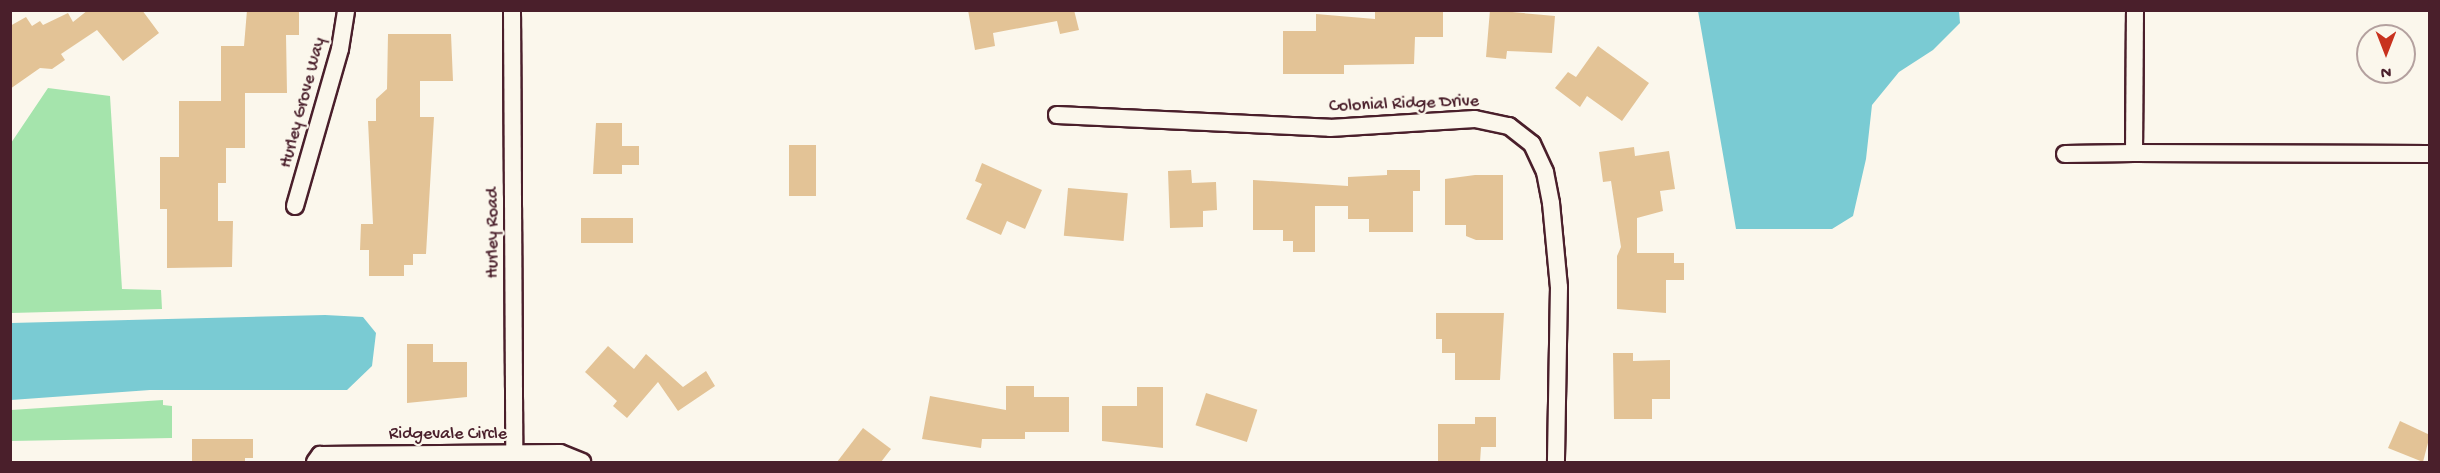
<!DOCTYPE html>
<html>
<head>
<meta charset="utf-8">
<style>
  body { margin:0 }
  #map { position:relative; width:2440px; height:473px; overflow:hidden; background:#fbf7ec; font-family:"Gochi Hand",sans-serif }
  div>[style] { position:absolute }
  .green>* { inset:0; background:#a5e4ac }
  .water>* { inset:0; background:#7acbd3 }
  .building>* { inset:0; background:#e3c396; transform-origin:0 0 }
  .roads { filter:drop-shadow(2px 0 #4a1f2b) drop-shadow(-2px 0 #4a1f2b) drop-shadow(0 2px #4a1f2b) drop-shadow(0 -2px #4a1f2b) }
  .street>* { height:16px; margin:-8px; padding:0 8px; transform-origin:8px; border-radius:8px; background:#fbf7ec }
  span { translate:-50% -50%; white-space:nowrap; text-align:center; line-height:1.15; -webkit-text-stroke:4.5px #fbf7ec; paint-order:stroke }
  .street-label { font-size:18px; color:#4a1f2b }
  .frame { position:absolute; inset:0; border:12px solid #4a1f2b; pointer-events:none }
  .north { position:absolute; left:2356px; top:24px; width:60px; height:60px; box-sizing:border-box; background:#fbf7ec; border:2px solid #b4a19f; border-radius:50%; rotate:180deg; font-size:16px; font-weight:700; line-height:24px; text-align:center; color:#4a1f2b }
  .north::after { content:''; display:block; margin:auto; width:21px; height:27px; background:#c8321e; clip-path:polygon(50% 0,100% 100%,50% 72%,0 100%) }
</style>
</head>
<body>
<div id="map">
  <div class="green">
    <div style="clip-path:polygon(48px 88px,110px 96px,122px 289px,161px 290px,162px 309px,11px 313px,11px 143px)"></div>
    <div style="clip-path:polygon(163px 400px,163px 405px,172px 406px,172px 438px,11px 441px,11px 410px)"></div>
  </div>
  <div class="water">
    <div style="clip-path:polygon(1959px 11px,1960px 23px,1933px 50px,1899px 72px,1872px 105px,1866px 159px,1853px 216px,1832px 229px,1736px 229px,1698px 11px)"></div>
    <div style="clip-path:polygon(325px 315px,363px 317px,376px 333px,372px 366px,347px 390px,150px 390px,11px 400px,11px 323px)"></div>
  </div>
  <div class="building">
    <div style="clip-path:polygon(88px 10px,142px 10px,159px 33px,123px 61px,97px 30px,61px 54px,65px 60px,52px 69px,40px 68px,10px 89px,10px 26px,26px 17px,32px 26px,40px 21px,43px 25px,68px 13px,73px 22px)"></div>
    <div style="clip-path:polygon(247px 10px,299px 10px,299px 35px,286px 35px,287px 93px,245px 93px,245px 148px,226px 148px,226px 183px,218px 183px,218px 221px,233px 221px,232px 267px,167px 268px,167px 209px,160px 209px,160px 157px,179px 157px,179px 101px,221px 101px,221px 46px,244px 46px)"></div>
    <div style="clip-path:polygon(968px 10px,1074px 10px,1079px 30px,1060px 34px,1057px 21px,993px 33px,995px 46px,975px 50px)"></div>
    <div style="clip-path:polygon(1375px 10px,1443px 12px,1443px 37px,1415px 37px,1414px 64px,1344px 65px,1344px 74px,1283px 74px,1283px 31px,1316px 31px,1316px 14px,1375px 19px)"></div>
    <div style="clip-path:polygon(1490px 10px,1555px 16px,1552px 53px,1507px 51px,1506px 59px,1486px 57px)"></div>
    <div style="clip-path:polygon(388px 34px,451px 34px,453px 81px,420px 81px,420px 117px,434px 117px,426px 254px,413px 254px,413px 265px,404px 265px,404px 276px,369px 276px,369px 250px,360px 250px,361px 224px,373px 224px,368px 121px,376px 121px,376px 99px,387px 89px)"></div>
    <div style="clip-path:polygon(1598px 46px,1649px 83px,1622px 121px,1587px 96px,1580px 107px,1555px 88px,1568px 72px,1576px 77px)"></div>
    <div style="clip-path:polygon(596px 123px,622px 123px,622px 146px,639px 146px,639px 165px,622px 165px,622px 174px,593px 174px)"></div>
    <div style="left:789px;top:145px;width:27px;height:51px"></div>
    <div style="clip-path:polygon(1634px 147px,1635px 156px,1669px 151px,1675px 189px,1660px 191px,1663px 211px,1637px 218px,1637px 253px,1674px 253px,1674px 263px,1684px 263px,1684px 280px,1666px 280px,1666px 313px,1617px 309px,1617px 256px,1621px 247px,1611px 181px,1603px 182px,1599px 152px)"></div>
    <div style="clip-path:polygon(982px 163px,1042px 190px,1025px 229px,1007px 221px,1001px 235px,966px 219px,982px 184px,975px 181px)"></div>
    <div style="clip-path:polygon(1191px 170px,1192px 183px,1216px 182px,1217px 210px,1203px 211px,1203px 227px,1170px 228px,1168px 171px)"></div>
    <div style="clip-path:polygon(1387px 170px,1420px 170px,1420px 191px,1413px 191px,1413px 232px,1369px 232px,1369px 219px,1348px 219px,1348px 206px,1315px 206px,1315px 252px,1293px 252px,1293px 241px,1283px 241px,1283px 230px,1253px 230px,1253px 180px,1348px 186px,1348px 177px,1387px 175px)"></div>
    <div style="clip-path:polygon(1475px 175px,1503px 175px,1503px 240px,1476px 240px,1466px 236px,1466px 225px,1445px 225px,1445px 179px)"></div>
    <div style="left:1068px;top:188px;width:60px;height:48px;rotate:5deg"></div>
    <div style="left:581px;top:218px;width:52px;height:25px"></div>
    <div style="clip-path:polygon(1436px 313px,1504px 313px,1500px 380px,1455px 380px,1455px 353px,1442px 353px,1442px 339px,1436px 339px)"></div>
    <div style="clip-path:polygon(407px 344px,433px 344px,433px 362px,467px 362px,467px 397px,407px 403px)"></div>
    <div style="clip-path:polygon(608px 346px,634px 369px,646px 354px,683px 387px,706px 371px,715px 386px,678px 411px,658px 382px,627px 418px,613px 406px,617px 401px,585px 372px)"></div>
    <div style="clip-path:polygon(1613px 353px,1633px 353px,1633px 361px,1670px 360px,1670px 399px,1652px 399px,1652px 419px,1614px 419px)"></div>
    <div style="clip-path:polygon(1006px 386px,1034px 386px,1034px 397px,1069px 397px,1069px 432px,1025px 432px,1025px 439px,982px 439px,981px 448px,922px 439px,930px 396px,1006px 410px)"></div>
    <div style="clip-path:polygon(1137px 387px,1163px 387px,1163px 448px,1102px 441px,1102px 406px,1137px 406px)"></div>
    <div style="left:1206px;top:393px;width:54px;height:34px;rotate:18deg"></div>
    <div style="clip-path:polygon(1475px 417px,1496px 417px,1496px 447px,1481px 447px,1480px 462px,1438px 462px,1438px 424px,1475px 424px)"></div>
    <div style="clip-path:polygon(2400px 421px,2430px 435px,2423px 462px,2388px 448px)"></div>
    <div style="clip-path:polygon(863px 428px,891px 449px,881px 462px,837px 462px)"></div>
    <div style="clip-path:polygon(192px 439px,253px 439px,253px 458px,245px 458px,245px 462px,192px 462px)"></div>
  </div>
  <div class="roads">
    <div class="street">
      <div style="left:512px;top:10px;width:444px;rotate:89.7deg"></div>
      <div style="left:1057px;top:115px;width:273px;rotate:2.7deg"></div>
      <div style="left:1330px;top:128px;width:145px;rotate:-3.6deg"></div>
      <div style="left:1475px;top:119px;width:35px;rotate:12deg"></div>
      <div style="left:1509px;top:126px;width:29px;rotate:38deg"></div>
      <div style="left:1532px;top:144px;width:31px;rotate:65deg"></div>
      <div style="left:1545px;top:172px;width:32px;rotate:79deg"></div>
      <div style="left:1551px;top:203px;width:84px;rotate:84.6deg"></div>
      <div style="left:1559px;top:287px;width:175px;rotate:91deg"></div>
      <div style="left:2134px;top:153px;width:296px;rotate:0.2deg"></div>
      <div style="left:2065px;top:154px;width:69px;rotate:-0.8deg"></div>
      <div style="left:2134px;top:153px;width:143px;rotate:-89.6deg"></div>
      <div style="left:295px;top:206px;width:163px;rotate:-74deg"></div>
      <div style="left:340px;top:49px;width:39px;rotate:-81deg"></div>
      <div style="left:315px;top:462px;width:9px;rotate:-54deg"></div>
      <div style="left:320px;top:455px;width:240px;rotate:-0.5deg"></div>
      <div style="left:560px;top:453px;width:24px;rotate:22deg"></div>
    </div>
  </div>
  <div class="street-label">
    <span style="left:304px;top:103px;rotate:-75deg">Hurley Grove Way</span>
    <span style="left:1404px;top:105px;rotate:-2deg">Colonial Ridge Drive</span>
    <span style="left:494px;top:233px;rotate:-90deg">Hurley Road</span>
    <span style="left:448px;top:435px">Ridgevale Circle</span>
  </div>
  <div class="frame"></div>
  <div class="north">N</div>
</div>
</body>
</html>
